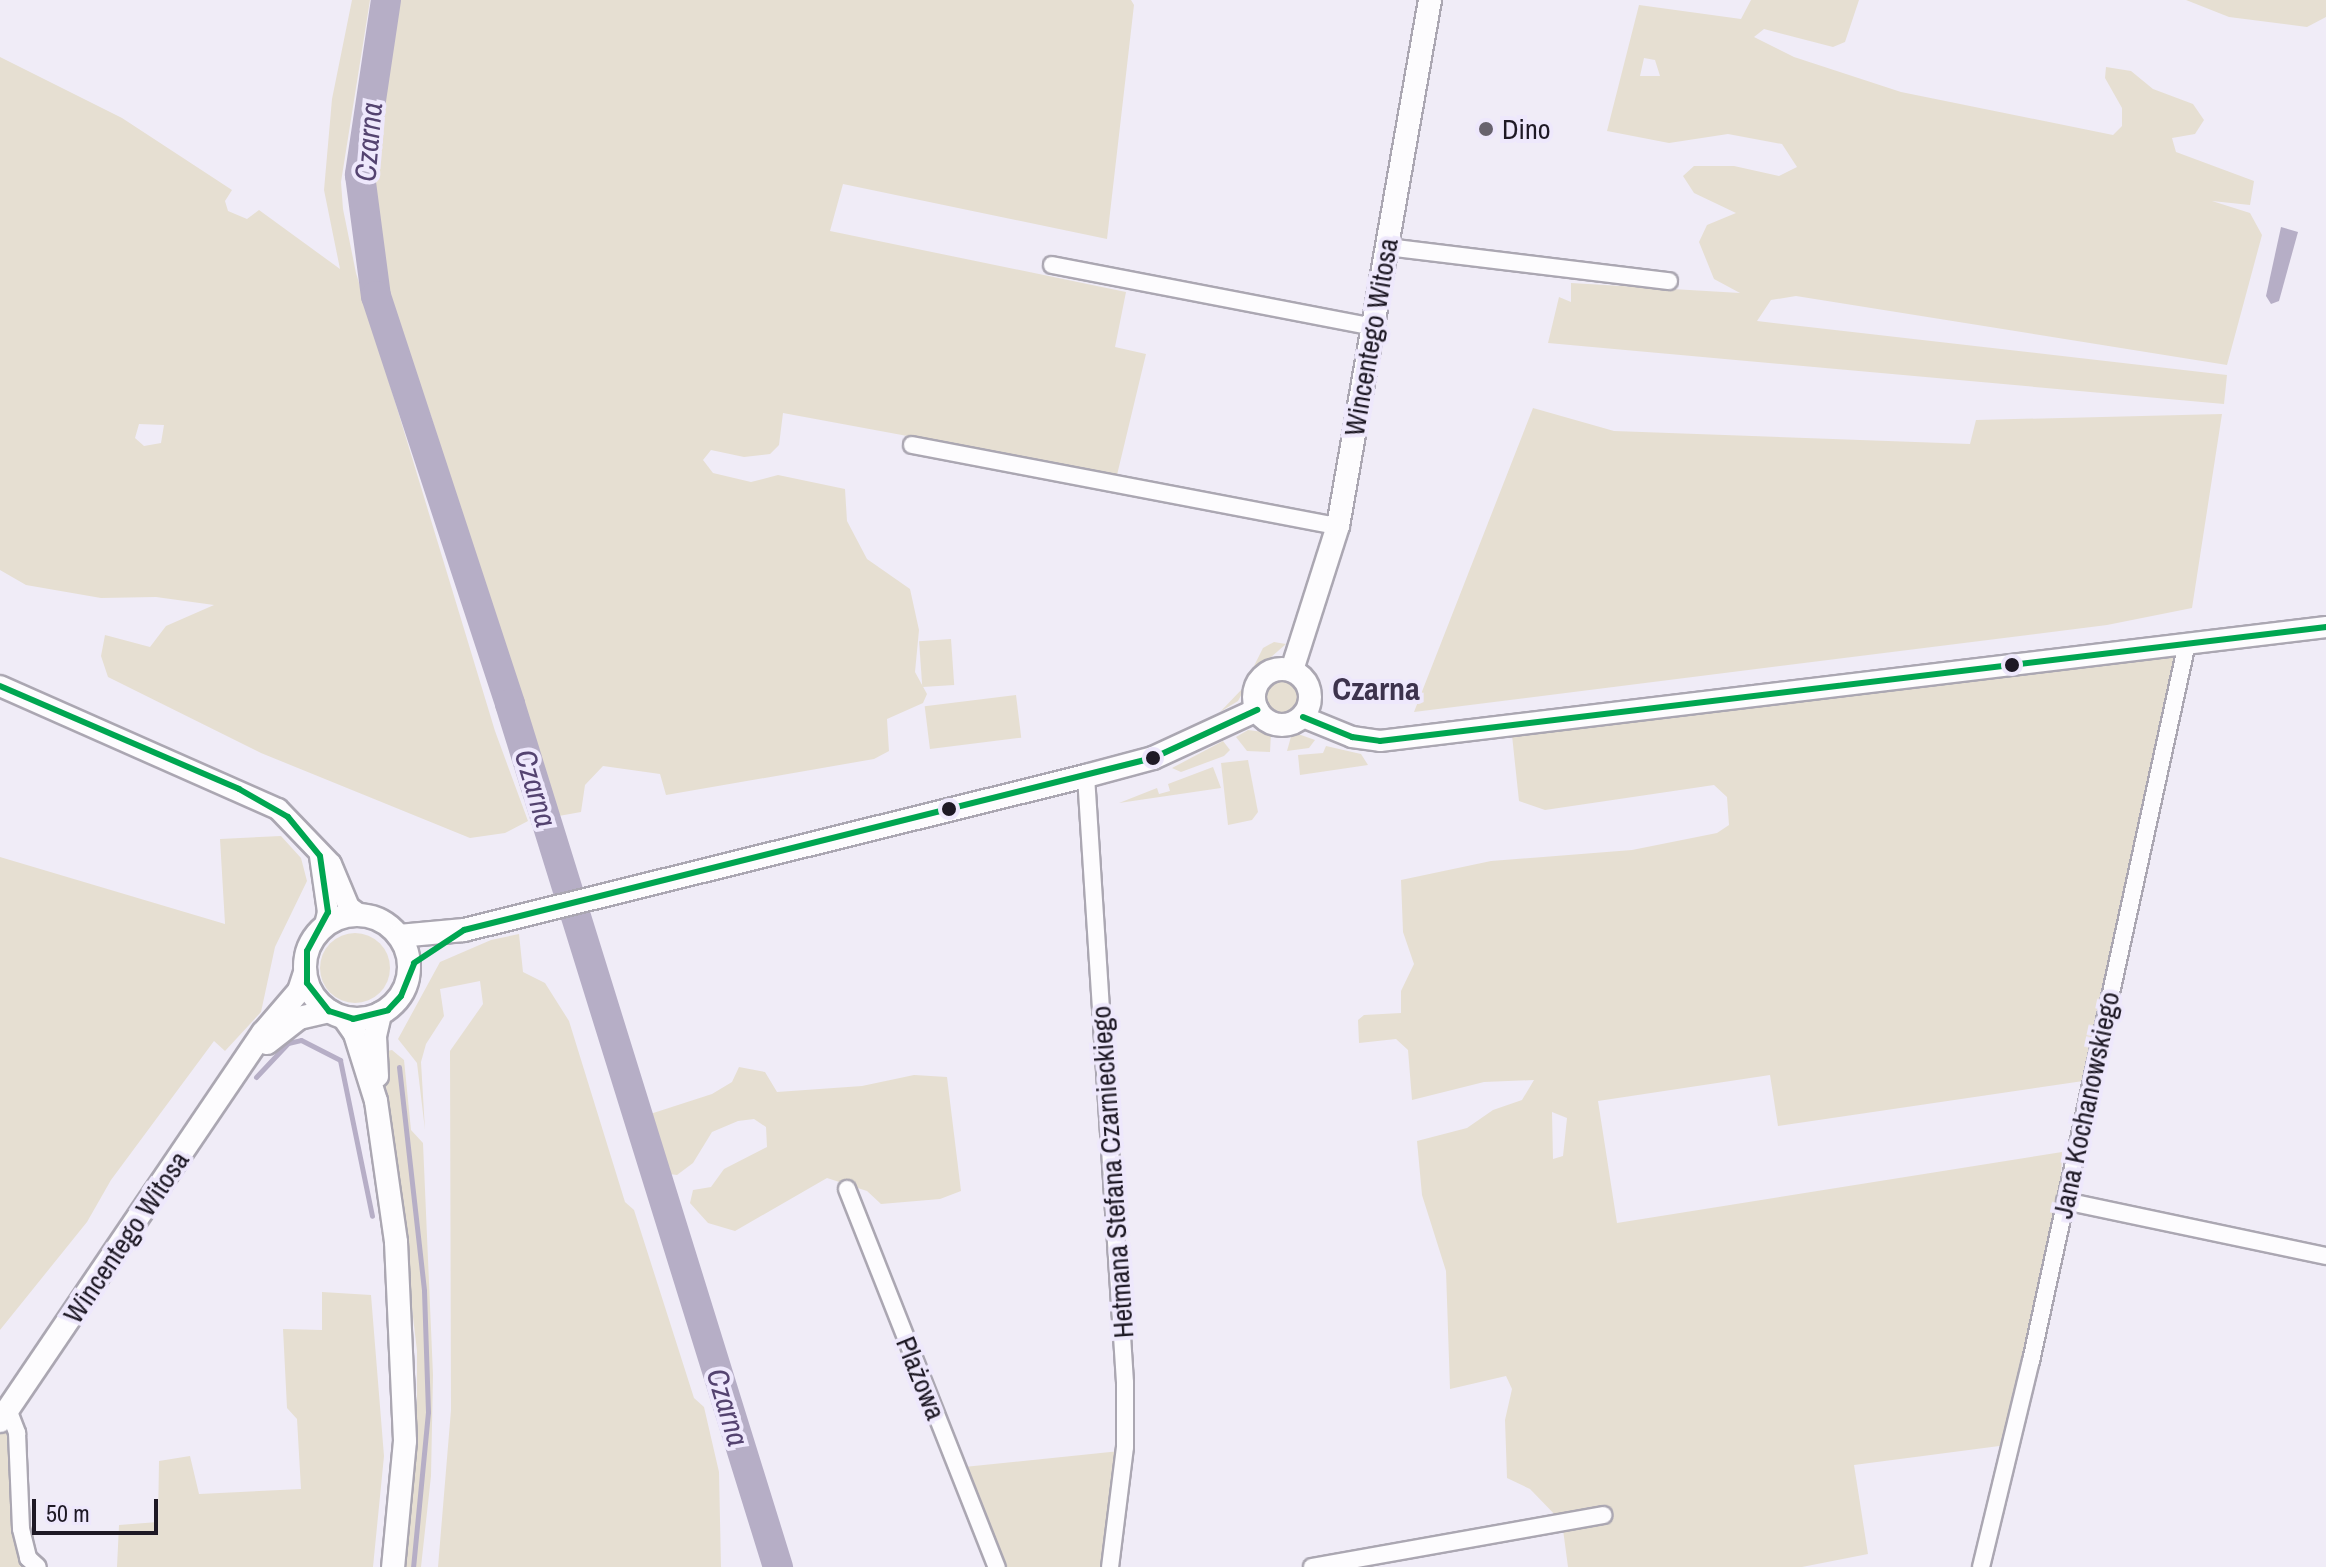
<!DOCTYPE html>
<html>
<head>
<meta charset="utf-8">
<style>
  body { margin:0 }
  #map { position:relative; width:2326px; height:1567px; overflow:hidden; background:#f0ecf7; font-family:"Archivo Narrow",sans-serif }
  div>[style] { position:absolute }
  .green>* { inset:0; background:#e6dfd2; transform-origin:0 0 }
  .round { border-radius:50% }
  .water>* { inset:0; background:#b6aec6 }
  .stream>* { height:5px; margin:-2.5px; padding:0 2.5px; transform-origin:2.5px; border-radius:2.5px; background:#b6aec6 }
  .river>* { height:30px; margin:-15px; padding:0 15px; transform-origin:15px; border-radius:15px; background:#b6aec6 }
  .roads { filter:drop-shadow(2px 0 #aba7b2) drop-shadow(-2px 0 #aba7b2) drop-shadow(0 2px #aba7b2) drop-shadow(0 -2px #aba7b2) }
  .minor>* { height:16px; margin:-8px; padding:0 8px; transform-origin:8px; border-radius:8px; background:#fdfcfe }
  .tertiary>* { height:20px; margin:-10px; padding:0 10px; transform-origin:10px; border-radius:10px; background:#fdfcfe }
  .secondary>* { height:22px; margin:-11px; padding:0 11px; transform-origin:11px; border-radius:11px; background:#fdfcfe }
  .secondary>.ring { margin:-11px; padding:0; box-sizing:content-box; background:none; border:22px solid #fdfcfe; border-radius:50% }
  .bus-1>* { height:6px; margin:-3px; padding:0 3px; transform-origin:3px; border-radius:3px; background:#00a651 }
  .dots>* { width:22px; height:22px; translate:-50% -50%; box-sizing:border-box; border:4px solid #eee8fc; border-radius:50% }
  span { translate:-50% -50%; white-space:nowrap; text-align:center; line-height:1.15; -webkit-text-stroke:8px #eee8fc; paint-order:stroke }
  .poi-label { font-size:28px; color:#1e1925 }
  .left { translate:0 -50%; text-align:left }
  .street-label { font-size:28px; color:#1e1925 }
  .water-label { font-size:30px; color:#544370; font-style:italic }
  .quarter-label { font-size:32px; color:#3d334d; font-weight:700 }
  .scale { position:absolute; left:32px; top:1499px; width:126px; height:36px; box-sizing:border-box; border:4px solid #1e1925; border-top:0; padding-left:10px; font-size:24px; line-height:28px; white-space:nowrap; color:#1e1925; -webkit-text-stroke:6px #eee8fc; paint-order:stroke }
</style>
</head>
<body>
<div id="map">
  <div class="green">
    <div style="clip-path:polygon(evenodd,352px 0,370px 0,341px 182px,343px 209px,356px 273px,495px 731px,528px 821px,505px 833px,470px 838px,261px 753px,108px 677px,101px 656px,105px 635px,150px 647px,166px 626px,214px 605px,156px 597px,101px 598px,26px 585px,0 570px,0 57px,122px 118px,232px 190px,225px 201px,228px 211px,247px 219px,259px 210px,340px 269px,324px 190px,332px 99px,352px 0,139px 424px,164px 425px,161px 443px,144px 446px,135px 438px,139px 424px)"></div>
    <div style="clip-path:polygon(394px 0,1131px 0,1134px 5px,1107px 239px,843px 184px,830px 231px,1126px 292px,1115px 347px,1146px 354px,1117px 475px,783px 413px,779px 445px,770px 454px,744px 457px,711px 450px,703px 460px,713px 473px,751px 482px,778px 475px,845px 489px,847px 521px,867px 559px,910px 589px,919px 630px,915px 672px,927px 694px,923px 703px,887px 719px,889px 751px,874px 759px,666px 795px,660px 774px,603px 766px,585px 785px,581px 812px,553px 817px,431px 416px,385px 296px,370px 221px,368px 173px)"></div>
    <div style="clip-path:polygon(evenodd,1751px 0,1859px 0,1845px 42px,1833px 47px,1764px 29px,1754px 37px,1794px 57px,1901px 92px,2113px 135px,2122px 126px,2122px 108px,2105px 78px,2106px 67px,2131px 71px,2153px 89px,2193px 104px,2204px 120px,2195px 134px,2172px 138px,2176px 152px,2254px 181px,2250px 205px,2212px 201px,2250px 213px,2262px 235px,2227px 365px,1796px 296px,1771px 300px,1757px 321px,2227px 375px,2224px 404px,1548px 343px,1559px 297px,1571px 302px,1571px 283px,1740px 293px,1714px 279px,1699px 242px,1707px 225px,1736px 213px,1694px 193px,1683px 176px,1694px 166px,1734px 166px,1779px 176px,1797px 167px,1782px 144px,1728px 134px,1669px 143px,1607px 131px,1639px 5px,1741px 19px,1751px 0,1644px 58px,1655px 60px,1660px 76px,1640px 76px,1644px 58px)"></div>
    <div style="clip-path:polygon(2186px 0,2326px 0,2326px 17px,2307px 27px,2229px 17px)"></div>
    <div style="clip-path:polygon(1533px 408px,1614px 431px,1970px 444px,1976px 420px,2222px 414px,2192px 608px,2107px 625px,1414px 712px)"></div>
    <div style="left:951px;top:639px;width:46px;height:32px;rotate:86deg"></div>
    <div style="clip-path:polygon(1274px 642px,1286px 644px,1253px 673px,1238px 701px,1220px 712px,1243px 688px,1263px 648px)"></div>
    <div style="clip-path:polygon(evenodd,2186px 647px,2090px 1080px,1778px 1126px,1770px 1075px,1598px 1101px,1617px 1223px,2062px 1152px,2060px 1212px,2007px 1445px,1854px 1465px,1868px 1554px,1802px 1567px,1568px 1567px,1562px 1522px,1530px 1489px,1507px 1478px,1505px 1420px,1512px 1389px,1506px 1376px,1450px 1389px,1446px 1271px,1422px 1195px,1417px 1141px,1467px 1128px,1493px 1110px,1522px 1100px,1534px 1080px,1484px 1082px,1412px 1100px,1408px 1050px,1396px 1039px,1359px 1043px,1358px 1020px,1364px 1015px,1401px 1013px,1401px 991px,1414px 964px,1403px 932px,1401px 880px,1491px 861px,1632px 850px,1717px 833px,1729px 825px,1727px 797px,1714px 785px,1545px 810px,1519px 801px,1511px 726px,2186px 647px,1552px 1112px,1567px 1118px,1563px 1156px,1553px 1159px,1552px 1112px)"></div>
    <div class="round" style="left:1265px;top:680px;width:34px;height:34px"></div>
    <div style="left:1016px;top:695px;width:43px;height:92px;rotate:83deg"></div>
    <div style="clip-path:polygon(1248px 730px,1271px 733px,1270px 752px,1247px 751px,1236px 737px)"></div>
    <div style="clip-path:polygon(1292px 733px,1301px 735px,1315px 740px,1309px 748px,1287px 751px)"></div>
    <div style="clip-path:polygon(1223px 741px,1230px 750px,1224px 756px,1181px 772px,1172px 768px)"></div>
    <div style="clip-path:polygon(1326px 746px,1361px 754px,1368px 765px,1300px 775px,1298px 755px,1323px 753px)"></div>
    <div style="clip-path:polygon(1248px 760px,1258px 812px,1252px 820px,1228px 825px,1221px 763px)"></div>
    <div style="clip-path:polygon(1213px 767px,1221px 788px,1119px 803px,1157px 788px,1159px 794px,1170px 791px,1168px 784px)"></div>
    <div style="clip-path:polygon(281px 836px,301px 858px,307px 881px,275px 947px,261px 1012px,225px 1051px,214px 1041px,111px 1180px,87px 1222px,0 1330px,0 857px,225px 924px,220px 839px)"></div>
    <div class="round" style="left:320px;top:933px;width:70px;height:70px"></div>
    <div style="clip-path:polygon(519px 934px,523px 972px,545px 983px,569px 1021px,625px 1202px,634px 1210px,694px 1398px,704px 1407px,719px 1472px,721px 1567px,438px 1567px,451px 1410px,450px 1051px,483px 1004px,480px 981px,440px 989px,444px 1016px,426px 1044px,421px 1062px,425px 1130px,417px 1063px,398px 1039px,440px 962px,491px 940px)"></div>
    <div style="clip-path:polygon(392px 1050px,404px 1060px,411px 1130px,423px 1143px,433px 1375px,431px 1476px,421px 1567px,405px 1567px,417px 1438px,417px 1351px,382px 1052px)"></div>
    <div style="clip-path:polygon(739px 1067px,765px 1072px,777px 1092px,862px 1086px,914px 1075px,947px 1077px,961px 1191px,940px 1199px,881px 1204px,867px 1191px,827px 1178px,735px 1231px,708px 1223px,690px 1203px,693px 1190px,711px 1187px,724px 1169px,767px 1147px,766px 1127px,754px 1119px,738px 1121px,712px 1132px,693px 1163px,677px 1175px,660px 1173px,644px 1116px,712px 1094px,732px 1082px)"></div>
    <div style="clip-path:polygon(322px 1292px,371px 1295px,384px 1456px,373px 1567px,117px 1567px,119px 1525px,158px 1522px,159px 1461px,190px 1456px,199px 1494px,301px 1489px,297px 1419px,287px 1408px,283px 1329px,322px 1330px)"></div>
    <div style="clip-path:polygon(8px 1409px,13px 1490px,34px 1532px,33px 1555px,40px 1567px,0 1567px,0 1421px)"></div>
    <div style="clip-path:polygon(1120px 1451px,1104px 1567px,1003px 1567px,964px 1467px)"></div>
  </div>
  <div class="water">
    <div style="clip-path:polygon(2281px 227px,2298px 232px,2279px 301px,2271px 304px,2266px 296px)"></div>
  </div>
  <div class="stream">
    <div style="left:399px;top:1067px;width:225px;rotate:83.6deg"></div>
    <div style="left:424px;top:1291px;width:121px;rotate:88.1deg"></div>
    <div style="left:428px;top:1412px;width:156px;rotate:95.5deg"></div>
    <div style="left:256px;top:1077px;width:47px;rotate:-46.7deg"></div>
    <div style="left:288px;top:1043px;width:13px;rotate:-13deg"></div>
    <div style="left:301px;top:1040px;width:44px;rotate:27.1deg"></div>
    <div style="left:340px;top:1060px;width:159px;rotate:78.4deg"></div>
  </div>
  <div class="river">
    <div style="left:386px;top:0;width:177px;rotate:98.5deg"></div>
    <div style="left:360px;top:175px;width:122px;rotate:82.5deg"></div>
    <div style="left:376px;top:296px;width:429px;rotate:71.8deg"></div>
    <div style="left:510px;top:704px;width:904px;rotate:72.75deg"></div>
  </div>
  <div class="roads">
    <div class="minor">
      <div style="left:1387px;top:247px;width:284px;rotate:6.9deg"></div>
      <div style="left:1052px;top:265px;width:327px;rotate:10.9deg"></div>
      <div style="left:912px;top:445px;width:434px;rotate:10.8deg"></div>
      <div style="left:1086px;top:776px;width:608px;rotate:86.32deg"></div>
      <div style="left:1125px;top:1383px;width:64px;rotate:90deg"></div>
      <div style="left:1125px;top:1447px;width:121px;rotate:97.1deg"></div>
      <div style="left:847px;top:1189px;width:407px;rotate:68.4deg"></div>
      <div style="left:2065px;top:1201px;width:267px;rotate:11.9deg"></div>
      <div style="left:8px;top:1409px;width:26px;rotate:69deg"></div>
      <div style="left:17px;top:1433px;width:96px;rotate:87.6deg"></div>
      <div style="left:21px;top:1529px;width:30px;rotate:76deg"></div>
      <div style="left:28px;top:1558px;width:13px;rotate:42deg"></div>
      <div style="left:1312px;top:1567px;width:296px;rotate:-10.1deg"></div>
      <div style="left:1981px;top:1567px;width:212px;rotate:-76.4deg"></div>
      <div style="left:2031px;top:1361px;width:735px;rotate:-77.74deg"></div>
    </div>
    <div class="tertiary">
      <div style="left:0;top:686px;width:304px;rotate:23.9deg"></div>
      <div style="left:278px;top:809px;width:76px;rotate:46.1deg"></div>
      <div style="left:331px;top:864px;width:47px;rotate:67.3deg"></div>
      <div style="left:349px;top:907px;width:14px;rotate:36deg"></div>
      <div style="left:1303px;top:717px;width:53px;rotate:22.2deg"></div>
      <div style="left:1352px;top:737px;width:28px;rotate:8deg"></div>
      <div style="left:1380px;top:741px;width:953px;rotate:-6.87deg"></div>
      <div style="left:320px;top:856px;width:57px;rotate:81.9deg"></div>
      <div style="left:328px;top:912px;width:13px;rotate:103deg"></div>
    </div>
    <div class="secondary">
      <div class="ring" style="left:1254px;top:669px;width:34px;height:34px"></div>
      <div style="left:1292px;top:670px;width:151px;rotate:-72.3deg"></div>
      <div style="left:1338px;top:526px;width:534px;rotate:-80.08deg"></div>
      <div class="ring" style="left:305px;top:915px;width:82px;height:82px"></div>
      <div style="left:399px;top:936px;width:65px;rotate:-5.3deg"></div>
      <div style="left:464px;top:930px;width:641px;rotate:-13.91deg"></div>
      <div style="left:1086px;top:776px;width:69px;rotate:-15deg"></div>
      <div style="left:1153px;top:758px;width:115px;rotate:-24.8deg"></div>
      <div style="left:344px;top:1018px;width:19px;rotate:55deg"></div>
      <div style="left:355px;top:1034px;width:70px;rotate:72.6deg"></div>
      <div style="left:376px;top:1101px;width:142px;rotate:81.9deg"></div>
      <div style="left:396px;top:1242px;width:199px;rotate:87.4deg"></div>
      <div style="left:405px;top:1441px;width:127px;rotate:95.4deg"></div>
      <div style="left:267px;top:1043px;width:41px;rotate:-38deg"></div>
      <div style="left:299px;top:1018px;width:31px;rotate:-13deg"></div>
      <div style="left:377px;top:1076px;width:40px;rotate:-92.9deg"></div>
      <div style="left:375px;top:1036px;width:23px;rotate:-77deg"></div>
      <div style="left:0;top:1421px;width:469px;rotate:-55.9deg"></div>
      <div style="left:263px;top:1033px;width:55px;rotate:-49.4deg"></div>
      <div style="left:299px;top:991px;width:20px;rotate:-72deg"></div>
    </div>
  </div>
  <div class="bus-1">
    <div style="left:0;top:686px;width:260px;rotate:23.3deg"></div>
    <div style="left:239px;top:789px;width:56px;rotate:29.7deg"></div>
    <div style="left:288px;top:817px;width:50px;rotate:50.6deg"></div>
    <div style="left:320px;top:856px;width:57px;rotate:81.9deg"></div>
    <div style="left:328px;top:912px;width:44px;rotate:118.3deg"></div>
    <div style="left:307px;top:951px;width:32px;rotate:90deg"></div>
    <div style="left:307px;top:983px;width:36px;rotate:52deg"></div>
    <div style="left:329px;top:1011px;width:25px;rotate:18deg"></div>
    <div style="left:353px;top:1019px;width:36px;rotate:-14deg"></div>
    <div style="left:388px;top:1010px;width:19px;rotate:-47deg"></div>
    <div style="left:401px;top:996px;width:35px;rotate:-68deg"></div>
    <div style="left:414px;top:963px;width:60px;rotate:-33.4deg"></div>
    <div style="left:464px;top:930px;width:710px;rotate:-14.02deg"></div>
    <div style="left:1153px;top:758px;width:115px;rotate:-24.8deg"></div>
    <div style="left:1303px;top:717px;width:53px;rotate:22.2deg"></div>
    <div style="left:1352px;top:737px;width:28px;rotate:8deg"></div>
    <div style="left:1380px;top:741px;width:953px;rotate:-6.87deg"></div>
  </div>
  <div class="dots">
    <div style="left:1486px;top:129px;background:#68636e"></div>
    <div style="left:2012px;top:665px;background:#1e1925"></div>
    <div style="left:1153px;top:758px;background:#1e1925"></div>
    <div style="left:949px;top:809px;background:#1e1925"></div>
  </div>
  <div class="poi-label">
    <span class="left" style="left:1502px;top:129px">Dino</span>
  </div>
  <div class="street-label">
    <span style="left:1371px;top:337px;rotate:-80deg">Wincentego Witosa</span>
    <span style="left:2086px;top:1105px;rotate:-78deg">Jana Kochanowskiego</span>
    <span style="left:1112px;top:1172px;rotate:-94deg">Hetmana Stefana Czarnieckiego</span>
    <span style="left:126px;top:1237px;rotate:-56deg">Wincentego Witosa</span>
    <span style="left:921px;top:1378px;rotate:68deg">Plażowa</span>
  </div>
  <div class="water-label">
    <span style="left:368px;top:142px;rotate:-85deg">Czarna</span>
    <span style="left:536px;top:788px;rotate:73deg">Czarna</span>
    <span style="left:728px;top:1407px;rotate:73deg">Czarna</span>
  </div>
  <div class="quarter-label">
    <span style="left:1376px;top:689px">Czarna</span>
  </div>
  <div class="scale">50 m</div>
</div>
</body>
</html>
